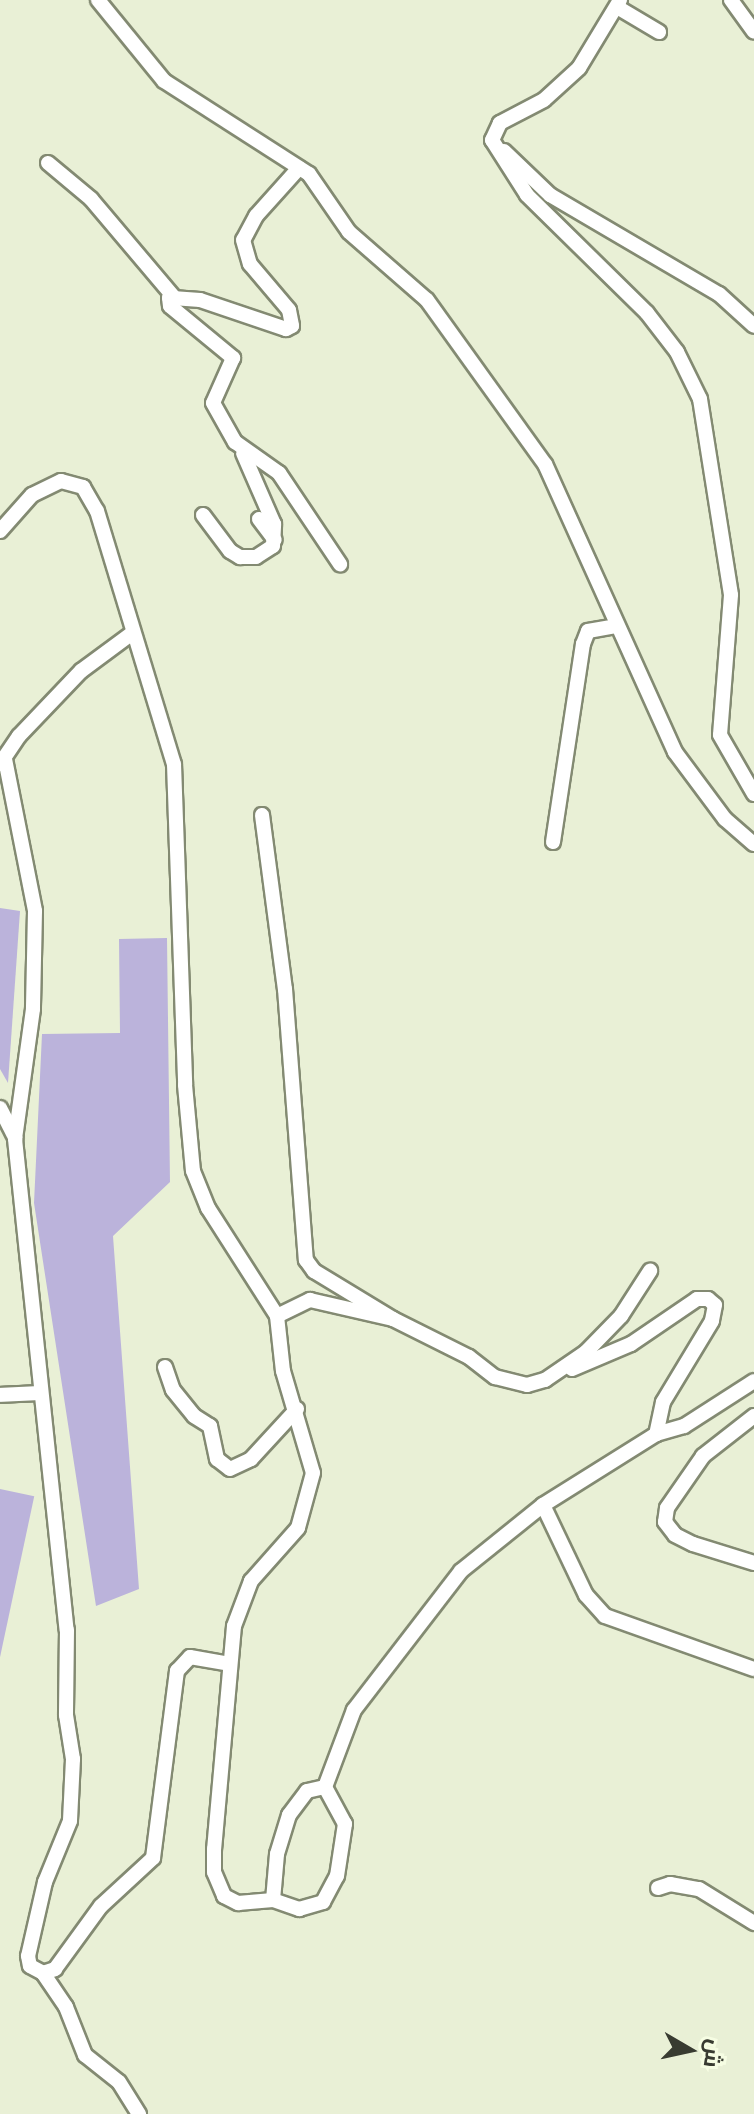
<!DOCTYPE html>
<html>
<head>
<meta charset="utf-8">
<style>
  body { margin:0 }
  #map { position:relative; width:754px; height:2114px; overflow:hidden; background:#e9f0d6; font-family:Lato,Cairo,sans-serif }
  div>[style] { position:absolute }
  .green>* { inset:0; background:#bbb3db; transform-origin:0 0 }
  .roads { filter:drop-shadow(2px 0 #838a72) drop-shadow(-2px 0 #838a72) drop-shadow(0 2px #838a72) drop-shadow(0 -2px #838a72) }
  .minor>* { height:14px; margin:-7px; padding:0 7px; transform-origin:7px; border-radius:7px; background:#fff }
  span { translate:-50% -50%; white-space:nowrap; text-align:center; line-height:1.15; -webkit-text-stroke:6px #f6fde3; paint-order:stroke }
  .north { position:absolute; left:650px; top:2010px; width:80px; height:80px; -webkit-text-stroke:6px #f6fde3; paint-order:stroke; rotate:99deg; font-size:22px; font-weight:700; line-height:32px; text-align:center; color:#383b31 }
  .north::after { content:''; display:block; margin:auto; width:28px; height:36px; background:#383b31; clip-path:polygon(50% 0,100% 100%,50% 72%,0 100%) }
</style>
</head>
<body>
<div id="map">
  <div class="green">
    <div style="clip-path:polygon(0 908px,20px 911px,8px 1083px,0 1069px)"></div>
    <div style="clip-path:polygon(167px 938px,170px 1182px,113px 1236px,139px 1589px,96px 1606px,34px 1203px,42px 1034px,120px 1033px,119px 939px)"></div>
    <div style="left:0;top:1489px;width:35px;height:347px;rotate:12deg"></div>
  </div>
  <div class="roads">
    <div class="minor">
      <div style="left:98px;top:0;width:104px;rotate:50.8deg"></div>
      <div style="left:164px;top:81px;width:172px;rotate:32.7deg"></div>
      <div style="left:309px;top:174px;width:70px;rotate:55.4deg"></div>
      <div style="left:349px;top:232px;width:103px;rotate:41.1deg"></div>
      <div style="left:427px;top:300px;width:202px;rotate:54.3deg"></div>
      <div style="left:545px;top:464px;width:316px;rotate:65.7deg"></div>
      <div style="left:675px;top:752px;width:84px;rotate:53.3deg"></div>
      <div style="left:725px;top:819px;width:38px;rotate:41deg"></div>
      <div style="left:620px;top:0;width:79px;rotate:121.1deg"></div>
      <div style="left:579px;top:68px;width:47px;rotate:137.6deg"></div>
      <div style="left:544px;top:100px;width:50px;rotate:152.4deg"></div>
      <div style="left:500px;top:123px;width:19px;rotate:115deg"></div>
      <div style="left:492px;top:140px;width:65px;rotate:57.5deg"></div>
      <div style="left:527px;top:195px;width:168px;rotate:44.5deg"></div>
      <div style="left:647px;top:313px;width:49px;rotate:52.4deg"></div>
      <div style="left:677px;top:352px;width:52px;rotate:63.9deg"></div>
      <div style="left:700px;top:399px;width:198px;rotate:81deg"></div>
      <div style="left:731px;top:595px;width:140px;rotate:94.5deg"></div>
      <div style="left:720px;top:735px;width:68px;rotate:60deg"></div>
      <div style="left:731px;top:0;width:39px;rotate:54deg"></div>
      <div style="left:617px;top:7px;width:49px;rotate:30.8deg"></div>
      <div style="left:504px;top:151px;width:64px;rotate:43.7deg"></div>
      <div style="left:550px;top:195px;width:196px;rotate:30.4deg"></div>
      <div style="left:719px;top:294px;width:47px;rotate:42.4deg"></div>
      <div style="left:48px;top:163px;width:56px;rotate:39.9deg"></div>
      <div style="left:91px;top:199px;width:127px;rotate:49.8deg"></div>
      <div style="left:299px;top:168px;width:64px;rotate:131.9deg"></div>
      <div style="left:256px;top:216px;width:27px;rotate:118deg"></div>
      <div style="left:243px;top:240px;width:25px;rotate:74deg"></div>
      <div style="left:250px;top:264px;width:60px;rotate:49.7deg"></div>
      <div style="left:289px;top:310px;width:16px;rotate:79deg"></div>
      <div style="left:292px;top:326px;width:7px;rotate:153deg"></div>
      <div style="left:286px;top:329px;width:91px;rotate:-161.4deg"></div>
      <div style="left:200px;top:300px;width:31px;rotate:-176deg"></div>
      <div style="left:169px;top:298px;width:8px;rotate:83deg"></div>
      <div style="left:170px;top:306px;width:82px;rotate:39.5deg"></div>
      <div style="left:233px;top:358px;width:49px;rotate:114deg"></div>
      <div style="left:213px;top:403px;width:45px;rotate:60.6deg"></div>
      <div style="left:235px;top:442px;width:54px;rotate:35.2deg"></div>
      <div style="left:279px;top:473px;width:110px;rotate:56.2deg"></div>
      <div style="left:203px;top:515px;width:45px;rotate:53.1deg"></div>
      <div style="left:230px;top:551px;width:12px;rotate:31deg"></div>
      <div style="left:240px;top:557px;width:16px"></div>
      <div style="left:256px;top:557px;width:20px;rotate:-33deg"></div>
      <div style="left:273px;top:546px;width:22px;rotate:-87deg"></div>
      <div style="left:274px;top:524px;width:77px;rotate:-113.6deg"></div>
      <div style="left:259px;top:519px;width:26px;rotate:53deg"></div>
      <div style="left:0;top:531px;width:48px;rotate:-48.4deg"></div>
      <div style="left:32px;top:495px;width:32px;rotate:-26deg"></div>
      <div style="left:61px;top:481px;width:23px;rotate:15deg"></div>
      <div style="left:83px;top:487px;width:28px;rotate:60deg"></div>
      <div style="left:97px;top:511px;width:264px;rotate:73.1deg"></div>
      <div style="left:174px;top:764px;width:321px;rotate:88deg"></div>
      <div style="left:185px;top:1085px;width:86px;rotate:84.7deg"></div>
      <div style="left:193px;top:1171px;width:40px;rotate:68deg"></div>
      <div style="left:208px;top:1208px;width:128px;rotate:57.4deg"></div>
      <div style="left:277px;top:1316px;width:55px;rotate:83.8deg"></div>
      <div style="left:283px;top:1371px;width:106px;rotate:73.6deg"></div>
      <div style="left:313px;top:1473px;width:57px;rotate:105.3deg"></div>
      <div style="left:298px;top:1528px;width:71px;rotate:131.6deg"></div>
      <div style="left:251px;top:1581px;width:48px;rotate:110.7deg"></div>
      <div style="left:234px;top:1626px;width:224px;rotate:95.1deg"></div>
      <div style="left:214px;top:1849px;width:23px;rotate:90deg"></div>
      <div style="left:214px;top:1872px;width:26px;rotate:67deg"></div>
      <div style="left:224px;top:1896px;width:16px;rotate:27deg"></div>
      <div style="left:238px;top:1903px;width:35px;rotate:-5deg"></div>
      <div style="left:273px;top:1900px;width:28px;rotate:19deg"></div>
      <div style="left:299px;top:1909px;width:25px;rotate:-16deg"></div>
      <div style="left:323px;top:1902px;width:30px;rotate:-62deg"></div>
      <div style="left:337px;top:1876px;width:53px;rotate:-81.3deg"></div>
      <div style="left:345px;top:1824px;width:42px;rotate:-118.4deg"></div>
      <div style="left:5px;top:759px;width:155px;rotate:78.8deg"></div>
      <div style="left:35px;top:911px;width:98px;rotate:91.2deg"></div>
      <div style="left:33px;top:1009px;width:131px;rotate:97.9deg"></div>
      <div style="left:15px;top:1139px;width:494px;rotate:84deg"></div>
      <div style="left:67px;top:1630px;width:85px;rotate:90.7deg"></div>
      <div style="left:66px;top:1715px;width:45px;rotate:81deg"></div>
      <div style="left:73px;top:1759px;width:62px;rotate:92.8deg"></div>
      <div style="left:70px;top:1821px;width:66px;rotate:112.3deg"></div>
      <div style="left:45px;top:1882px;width:76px;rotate:102.9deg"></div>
      <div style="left:28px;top:1956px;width:10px;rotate:79deg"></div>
      <div style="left:30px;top:1966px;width:15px;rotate:28deg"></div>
      <div style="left:43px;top:1973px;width:41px;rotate:55.9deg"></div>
      <div style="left:66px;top:2007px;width:52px;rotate:68.4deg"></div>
      <div style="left:85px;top:2055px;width:43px;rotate:38.5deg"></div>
      <div style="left:119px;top:2082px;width:38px;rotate:58deg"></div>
      <div style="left:0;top:764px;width:34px;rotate:-56deg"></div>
      <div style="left:19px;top:736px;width:90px;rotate:-46.4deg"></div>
      <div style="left:81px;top:671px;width:62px;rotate:-36.5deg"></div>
      <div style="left:262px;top:815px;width:176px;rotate:82.5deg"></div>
      <div style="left:285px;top:989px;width:272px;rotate:85.6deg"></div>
      <div style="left:306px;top:1260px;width:14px;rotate:54deg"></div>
      <div style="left:314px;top:1271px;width:92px;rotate:31.3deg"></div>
      <div style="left:553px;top:842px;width:200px;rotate:-81.4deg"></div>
      <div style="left:583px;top:644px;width:14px;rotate:-69deg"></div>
      <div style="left:588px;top:631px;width:28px;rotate:-10deg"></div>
      <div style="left:0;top:1108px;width:34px;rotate:63deg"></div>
      <div style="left:277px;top:1316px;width:37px;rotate:-26deg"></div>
      <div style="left:310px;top:1300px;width:85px;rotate:12.9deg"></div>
      <div style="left:393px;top:1319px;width:85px;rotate:26.6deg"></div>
      <div style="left:469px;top:1357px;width:33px;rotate:38deg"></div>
      <div style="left:495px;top:1377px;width:33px;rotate:14deg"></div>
      <div style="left:527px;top:1385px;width:19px;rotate:-16deg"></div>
      <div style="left:545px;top:1380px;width:50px;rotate:-34.3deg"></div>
      <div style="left:586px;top:1352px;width:50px;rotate:-45.8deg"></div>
      <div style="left:621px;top:1316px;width:54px;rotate:-57.2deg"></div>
      <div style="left:165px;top:1367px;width:24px;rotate:71deg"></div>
      <div style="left:173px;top:1390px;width:33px;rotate:51deg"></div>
      <div style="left:194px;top:1416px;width:19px;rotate:32deg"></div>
      <div style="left:210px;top:1426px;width:34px;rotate:78deg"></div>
      <div style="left:217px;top:1459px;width:16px;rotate:38deg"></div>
      <div style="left:230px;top:1469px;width:23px;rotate:-25deg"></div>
      <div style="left:251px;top:1459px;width:68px;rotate:-47.4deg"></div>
      <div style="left:572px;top:1369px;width:64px;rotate:-23deg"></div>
      <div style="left:631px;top:1344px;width:80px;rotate:-34.3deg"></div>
      <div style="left:697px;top:1299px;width:11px"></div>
      <div style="left:708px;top:1299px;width:9px;rotate:41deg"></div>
      <div style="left:715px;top:1305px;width:16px;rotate:101deg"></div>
      <div style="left:712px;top:1321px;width:95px;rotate:121.2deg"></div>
      <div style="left:663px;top:1402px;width:33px;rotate:102deg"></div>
      <div style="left:0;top:1395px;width:38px;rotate:-3deg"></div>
      <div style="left:754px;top:1416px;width:65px;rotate:141.9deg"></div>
      <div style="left:703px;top:1456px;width:63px;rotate:124.7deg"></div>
      <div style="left:667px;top:1508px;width:14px;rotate:98deg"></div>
      <div style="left:665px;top:1522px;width:16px;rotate:52deg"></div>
      <div style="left:675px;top:1535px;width:20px;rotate:27deg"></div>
      <div style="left:693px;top:1544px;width:64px;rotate:17.3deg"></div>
      <div style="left:543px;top:1505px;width:100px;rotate:64.5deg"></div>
      <div style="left:586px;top:1595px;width:28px;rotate:48deg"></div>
      <div style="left:605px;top:1616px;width:158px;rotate:19.6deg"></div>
      <div style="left:658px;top:1888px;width:13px;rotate:-18deg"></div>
      <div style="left:670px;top:1884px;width:29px;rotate:10deg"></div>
      <div style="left:699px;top:1889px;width:65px;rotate:31.7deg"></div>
      <div style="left:273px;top:1900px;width:46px;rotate:-85deg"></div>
      <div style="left:277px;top:1854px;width:41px;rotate:-72.9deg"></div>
      <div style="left:289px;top:1815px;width:30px;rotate:-53deg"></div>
      <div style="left:307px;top:1791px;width:18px;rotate:-13deg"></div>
      <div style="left:325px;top:1787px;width:82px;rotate:-69.4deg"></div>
      <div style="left:354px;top:1710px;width:175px;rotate:-52.4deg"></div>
      <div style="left:461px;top:1571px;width:105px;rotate:-38.8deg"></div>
      <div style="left:543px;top:1505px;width:133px;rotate:-32.1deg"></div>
      <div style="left:656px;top:1434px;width:29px;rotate:-16deg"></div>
      <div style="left:684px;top:1426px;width:83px;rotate:-32.7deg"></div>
      <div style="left:43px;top:1973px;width:13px;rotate:-18deg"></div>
      <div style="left:55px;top:1969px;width:78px;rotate:-53.9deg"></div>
      <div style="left:101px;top:1906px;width:71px;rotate:-42.7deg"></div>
      <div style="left:153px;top:1858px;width:189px;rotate:-82.7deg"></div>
      <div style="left:177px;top:1671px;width:19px;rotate:-47deg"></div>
      <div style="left:190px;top:1657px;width:40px;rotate:10deg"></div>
    </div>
  </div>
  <div class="north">ش</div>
</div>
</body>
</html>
